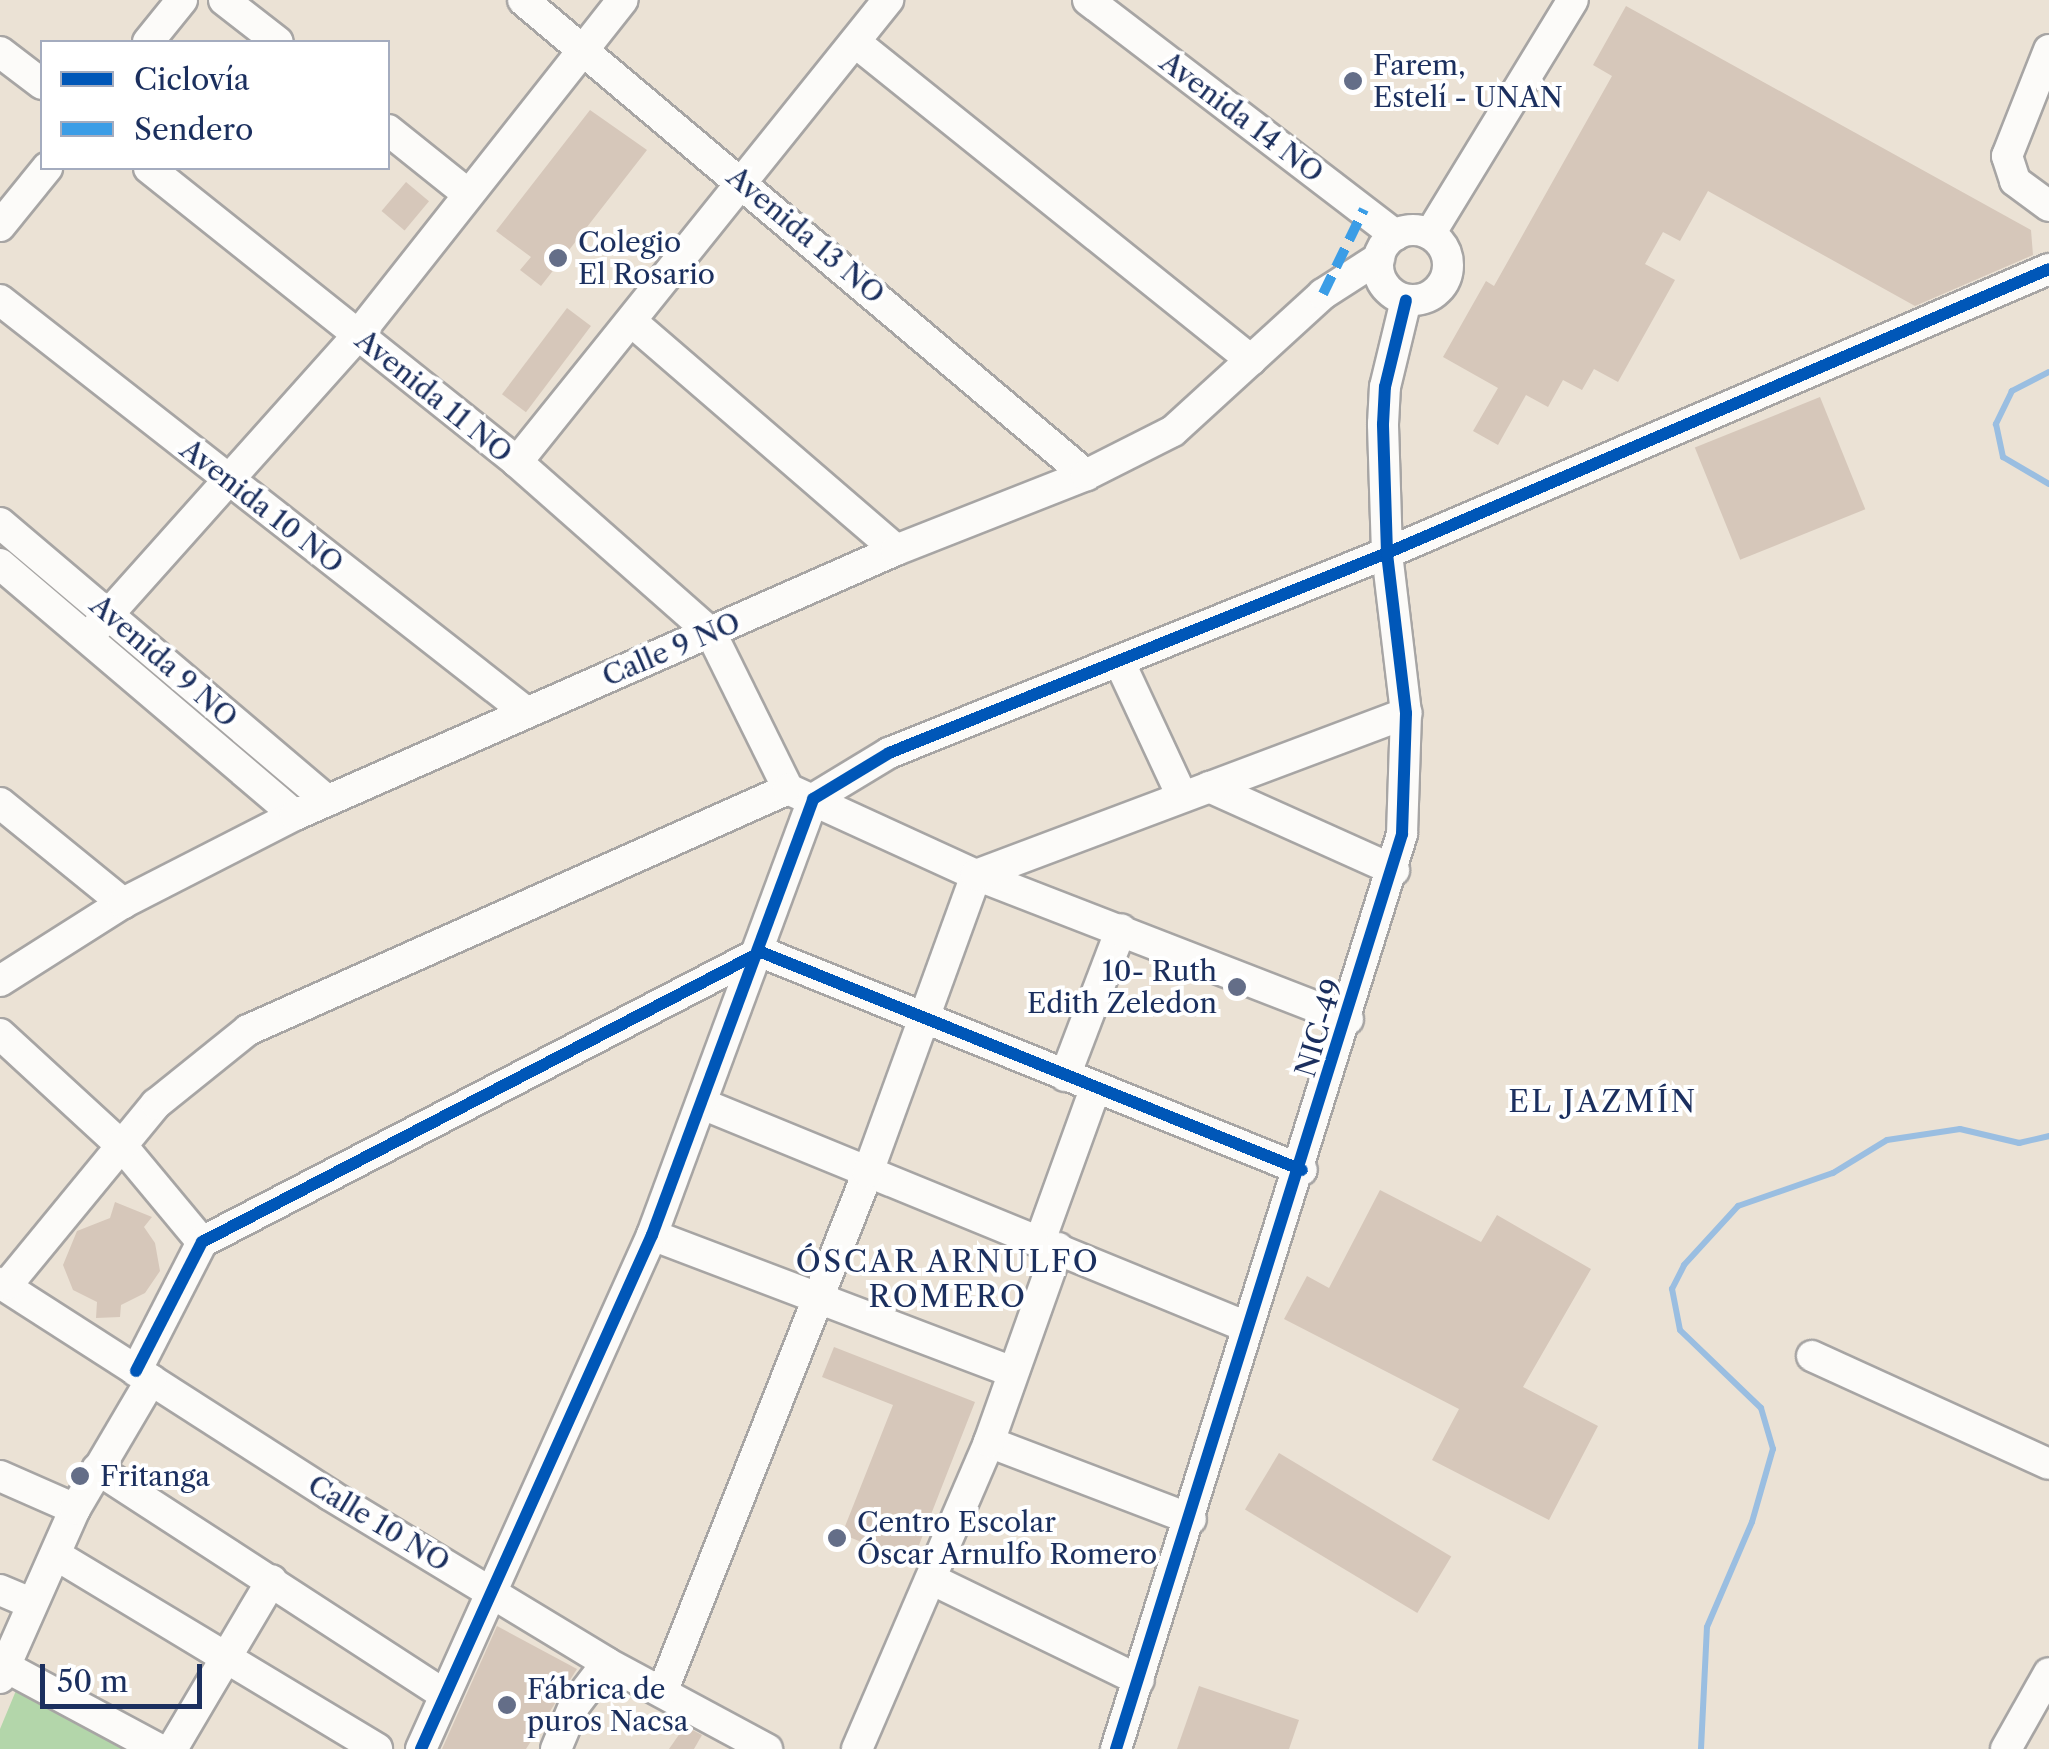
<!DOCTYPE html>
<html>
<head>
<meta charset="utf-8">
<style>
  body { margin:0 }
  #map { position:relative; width:2049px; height:1749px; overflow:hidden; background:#ebe2d5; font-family:"Libre Caslon Text",serif }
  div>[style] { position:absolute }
  .green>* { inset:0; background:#b3d6aa }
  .stream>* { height:6px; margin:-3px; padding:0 3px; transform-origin:3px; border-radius:3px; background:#9abee1 }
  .building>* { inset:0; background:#d6c7ba; transform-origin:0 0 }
  .roads { filter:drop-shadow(2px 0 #a7a5a4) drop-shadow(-2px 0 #a7a5a4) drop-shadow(0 2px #a7a5a4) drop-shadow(0 -2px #a7a5a4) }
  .minor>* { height:30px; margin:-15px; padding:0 15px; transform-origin:15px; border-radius:15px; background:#fcfbf9 }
  .minor>.ring { margin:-15px; padding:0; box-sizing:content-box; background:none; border:30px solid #fcfbf9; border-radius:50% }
  .quiet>* { height:10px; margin-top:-5px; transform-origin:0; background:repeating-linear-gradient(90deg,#3b9de6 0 20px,transparent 0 30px) }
  .cycleway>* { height:12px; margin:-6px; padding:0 6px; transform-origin:6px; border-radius:6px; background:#0057b8 }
  .dots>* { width:28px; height:28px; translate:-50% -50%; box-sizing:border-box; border:5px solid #fff; border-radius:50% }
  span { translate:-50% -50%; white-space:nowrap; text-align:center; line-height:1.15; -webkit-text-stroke:8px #fff; paint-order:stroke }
  .poi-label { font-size:28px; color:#1b2f5e }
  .left { translate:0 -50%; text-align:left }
  .right { translate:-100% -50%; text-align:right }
  .street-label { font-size:28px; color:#1b2f5e }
  .neighbourhood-label { font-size:30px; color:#1b2f5e; letter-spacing:2.5px }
  .legend { position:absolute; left:40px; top:40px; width:350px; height:130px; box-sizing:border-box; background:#fff; border:2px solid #a4acbf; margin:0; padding:12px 18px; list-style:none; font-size:30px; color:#1b2f5e }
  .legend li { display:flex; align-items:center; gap:20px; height:50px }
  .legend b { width:50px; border:2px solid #a4acbf }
  .scale { position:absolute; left:40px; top:1664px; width:162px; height:45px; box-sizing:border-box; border:5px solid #1b2f5e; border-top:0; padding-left:12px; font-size:30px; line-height:35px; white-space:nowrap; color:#1b2f5e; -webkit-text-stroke:8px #fff; paint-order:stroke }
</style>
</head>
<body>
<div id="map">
  <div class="green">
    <div style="clip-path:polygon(20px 1681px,151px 1749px,0 1749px,0 1729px)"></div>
  </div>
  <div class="stream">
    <div style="left:2049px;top:372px;width:42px;rotate:152.8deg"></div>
    <div style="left:2012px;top:391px;width:37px;rotate:116deg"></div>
    <div style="left:1996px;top:424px;width:34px;rotate:78deg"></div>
    <div style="left:2003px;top:457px;width:53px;rotate:30.4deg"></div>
    <div style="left:1701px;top:1749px;width:122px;rotate:-87.2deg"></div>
    <div style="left:1707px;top:1627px;width:114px;rotate:-66.8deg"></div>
    <div style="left:1752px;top:1522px;width:76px;rotate:-74deg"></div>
    <div style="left:1773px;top:1449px;width:43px;rotate:-106.3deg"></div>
    <div style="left:1761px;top:1408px;width:112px;rotate:-136.1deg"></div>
    <div style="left:1680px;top:1330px;width:42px;rotate:-101deg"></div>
    <div style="left:1672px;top:1289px;width:27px;rotate:-63deg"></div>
    <div style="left:1684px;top:1265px;width:80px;rotate:-47.5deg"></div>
    <div style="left:1738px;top:1206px;width:101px;rotate:-19.2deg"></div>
    <div style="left:1833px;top:1173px;width:63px;rotate:-31.4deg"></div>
    <div style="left:1887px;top:1140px;width:74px;rotate:-8.6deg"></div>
    <div style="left:1960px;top:1129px;width:61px;rotate:13.3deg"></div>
    <div style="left:2019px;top:1143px;width:31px;rotate:-13deg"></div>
  </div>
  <div class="building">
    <div style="clip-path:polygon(1626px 6px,2031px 230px,2033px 255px,1915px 306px,1708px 191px,1680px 241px,1663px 232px,1645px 264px,1675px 280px,1618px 382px,1594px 369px,1582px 390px,1563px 380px,1548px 407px,1526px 395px,1498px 445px,1473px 431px,1498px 388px,1443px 357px,1486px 281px,1494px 286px,1612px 76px,1593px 65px)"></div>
    <div style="clip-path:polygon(590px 110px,647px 150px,541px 286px,520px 270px,531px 257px,496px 231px)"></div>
    <div style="left:406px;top:182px;width:30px;height:38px;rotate:40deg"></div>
    <div style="left:567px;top:308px;width:30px;height:108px;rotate:37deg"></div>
    <div style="left:1820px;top:397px;width:121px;height:135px;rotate:68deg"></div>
    <div style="clip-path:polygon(1380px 1190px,1481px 1242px,1497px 1215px,1591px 1269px,1523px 1387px,1598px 1426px,1549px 1520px,1432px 1460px,1459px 1409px,1284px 1319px,1307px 1276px,1329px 1288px)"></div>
    <div style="clip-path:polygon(115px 1202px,152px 1217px,144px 1227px,155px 1243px,160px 1271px,145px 1293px,121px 1305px,120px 1317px,96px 1318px,97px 1302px,73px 1290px,63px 1265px,77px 1231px,110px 1218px)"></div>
    <div style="clip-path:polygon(834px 1347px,975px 1402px,912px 1563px,842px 1534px,893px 1405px,822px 1377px)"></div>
    <div style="left:1279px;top:1453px;width:201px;height:66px;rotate:31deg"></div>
    <div style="clip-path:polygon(497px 1626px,577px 1669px,526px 1749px,442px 1749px)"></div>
    <div style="clip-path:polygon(1199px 1686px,1299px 1720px,1289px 1749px,1177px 1749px)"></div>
    <div style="clip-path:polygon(685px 1726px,702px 1735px,694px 1749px,669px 1749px)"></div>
  </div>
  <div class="roads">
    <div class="minor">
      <div style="left:224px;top:0;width:68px;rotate:37.9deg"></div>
      <div style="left:523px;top:0;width:737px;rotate:40.15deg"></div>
      <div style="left:1088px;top:0;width:387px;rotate:37.4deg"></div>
      <div style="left:148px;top:42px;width:54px;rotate:-51deg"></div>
      <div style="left:855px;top:42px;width:508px;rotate:38.77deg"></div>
      <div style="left:2049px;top:50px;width:114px;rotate:111.6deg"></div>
      <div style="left:2007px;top:156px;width:26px;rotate:72deg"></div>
      <div style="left:2015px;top:181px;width:42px;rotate:36.3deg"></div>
      <div style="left:0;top:52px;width:53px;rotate:37.3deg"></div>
      <div style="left:388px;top:130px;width:102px;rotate:38.7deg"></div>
      <div style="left:149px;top:168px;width:471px;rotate:38.6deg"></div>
      <div style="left:517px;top:462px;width:259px;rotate:41.4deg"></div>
      <div style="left:711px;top:633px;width:174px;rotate:63.7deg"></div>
      <div style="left:0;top:226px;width:75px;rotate:-51deg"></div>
      <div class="ring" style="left:1378px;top:230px;width:40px;height:40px"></div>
      <div style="left:1430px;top:234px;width:274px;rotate:-58.6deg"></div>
      <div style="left:0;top:300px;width:667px;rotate:38.06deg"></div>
      <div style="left:631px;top:321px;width:350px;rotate:40.8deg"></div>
      <div style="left:517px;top:462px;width:593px;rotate:-51.23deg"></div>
      <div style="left:0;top:523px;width:429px;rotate:40.3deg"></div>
      <div style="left:0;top:564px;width:387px;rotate:40.4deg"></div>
      <div style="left:89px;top:636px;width:404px;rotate:-48.2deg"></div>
      <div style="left:358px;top:335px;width:427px;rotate:-51.7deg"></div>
      <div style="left:1119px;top:661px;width:149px;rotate:65deg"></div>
      <div style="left:1209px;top:787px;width:203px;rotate:24.2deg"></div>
      <div style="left:0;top:803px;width:159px;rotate:39.1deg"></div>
      <div style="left:0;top:981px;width:146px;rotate:-32.4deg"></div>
      <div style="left:123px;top:903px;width:193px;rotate:-27.1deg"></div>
      <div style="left:295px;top:815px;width:657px;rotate:-23.79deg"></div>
      <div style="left:896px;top:550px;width:204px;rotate:-21.5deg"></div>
      <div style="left:1086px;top:475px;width:97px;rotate:-26.8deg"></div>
      <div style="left:1173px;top:431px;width:203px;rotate:-42.4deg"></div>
      <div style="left:1323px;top:294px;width:67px;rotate:-32.7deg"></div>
      <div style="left:0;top:1034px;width:166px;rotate:42.6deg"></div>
      <div style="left:122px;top:1146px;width:125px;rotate:50.2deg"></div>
      <div style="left:1065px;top:1076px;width:157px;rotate:-69.1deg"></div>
      <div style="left:705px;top:1105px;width:586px;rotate:22.27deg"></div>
      <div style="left:652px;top:1235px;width:386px;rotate:20.8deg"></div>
      <div style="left:1040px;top:1241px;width:162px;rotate:-70.1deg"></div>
      <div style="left:0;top:1283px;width:392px;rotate:32.7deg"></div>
      <div style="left:330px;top:1495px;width:324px;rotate:31.2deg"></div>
      <div style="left:607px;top:1663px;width:182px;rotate:28.3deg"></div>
      <div style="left:8px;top:1284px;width:233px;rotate:-50.6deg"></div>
      <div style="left:156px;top:1104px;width:118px;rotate:-38.8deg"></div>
      <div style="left:248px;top:1030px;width:591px;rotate:-24.05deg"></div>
      <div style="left:788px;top:789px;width:207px;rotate:24.6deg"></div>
      <div style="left:976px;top:875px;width:399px;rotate:21.2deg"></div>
      <div style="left:1812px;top:1356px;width:260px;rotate:24.5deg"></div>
      <div style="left:136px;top:1371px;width:145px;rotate:-62.9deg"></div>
      <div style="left:202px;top:1242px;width:630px;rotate:-27.42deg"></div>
      <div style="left:761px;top:952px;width:583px;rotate:21.95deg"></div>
      <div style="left:989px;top:1442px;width:216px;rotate:20.9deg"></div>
      <div style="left:97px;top:1469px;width:415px;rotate:33deg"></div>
      <div style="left:0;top:1476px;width:82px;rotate:23.7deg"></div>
      <div style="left:56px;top:1555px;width:375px;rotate:31.1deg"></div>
      <div style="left:931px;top:1579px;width:231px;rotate:25.9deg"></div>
      <div style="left:0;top:1590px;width:33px;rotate:23deg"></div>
      <div style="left:4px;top:1666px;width:176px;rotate:28.2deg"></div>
      <div style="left:0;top:1678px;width:185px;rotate:-66.1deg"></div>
      <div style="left:75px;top:1509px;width:150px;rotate:-59.5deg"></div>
      <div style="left:663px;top:1690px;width:557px;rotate:-68.41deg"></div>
      <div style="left:868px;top:1172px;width:316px;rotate:-70deg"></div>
      <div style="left:976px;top:875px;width:460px;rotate:-20.6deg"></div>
      <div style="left:172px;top:1749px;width:196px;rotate:-59.4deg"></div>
      <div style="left:421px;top:1749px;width:564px;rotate:-65.8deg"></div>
      <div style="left:652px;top:1235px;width:465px;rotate:-69.7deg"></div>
      <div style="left:813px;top:799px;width:89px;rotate:-31.2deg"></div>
      <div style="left:889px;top:753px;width:537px;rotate:-21.88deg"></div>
      <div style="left:1387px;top:553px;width:720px;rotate:-23.22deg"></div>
      <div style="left:556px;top:1749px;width:47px;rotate:-67.3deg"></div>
      <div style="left:574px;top:1706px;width:54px;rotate:-52.5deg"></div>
      <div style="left:857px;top:1749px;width:334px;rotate:-66.7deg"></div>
      <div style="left:989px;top:1442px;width:206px;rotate:-70.4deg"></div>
      <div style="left:1116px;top:1749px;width:959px;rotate:-72.64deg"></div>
      <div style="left:1402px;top:834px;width:121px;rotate:-88.1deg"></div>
      <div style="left:1406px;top:713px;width:161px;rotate:-96.8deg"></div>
      <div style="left:1387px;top:553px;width:129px;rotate:-91.8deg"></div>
      <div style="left:1383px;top:424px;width:37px;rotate:-87deg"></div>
      <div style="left:1385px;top:387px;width:89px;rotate:-76.4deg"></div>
      <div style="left:2006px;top:1749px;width:87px;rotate:-60.5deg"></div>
    </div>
  </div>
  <div class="quiet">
    <div style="left:1323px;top:294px;width:94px;rotate:-64.2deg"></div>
  </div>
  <div class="cycleway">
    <div style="left:136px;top:1371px;width:145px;rotate:-62.9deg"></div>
    <div style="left:202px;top:1242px;width:630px;rotate:-27.42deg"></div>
    <div style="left:761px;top:952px;width:583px;rotate:21.95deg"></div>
    <div style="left:421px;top:1749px;width:564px;rotate:-65.8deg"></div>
    <div style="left:652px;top:1235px;width:465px;rotate:-69.7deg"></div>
    <div style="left:813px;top:799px;width:89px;rotate:-31.2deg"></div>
    <div style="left:889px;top:753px;width:537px;rotate:-21.88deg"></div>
    <div style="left:1387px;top:553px;width:720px;rotate:-23.22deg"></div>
    <div style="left:1116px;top:1749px;width:959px;rotate:-72.64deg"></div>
    <div style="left:1402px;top:834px;width:121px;rotate:-88.1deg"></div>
    <div style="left:1406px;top:713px;width:161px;rotate:-96.8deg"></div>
    <div style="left:1387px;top:553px;width:129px;rotate:-91.8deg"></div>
    <div style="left:1383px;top:424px;width:37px;rotate:-87deg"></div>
    <div style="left:1385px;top:387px;width:89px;rotate:-76.4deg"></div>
  </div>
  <div class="dots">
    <div style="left:1353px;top:81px;background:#646e88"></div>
    <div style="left:558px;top:258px;background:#646e88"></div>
    <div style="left:1237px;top:987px;background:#646e88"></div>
    <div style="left:80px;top:1476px;background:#646e88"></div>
    <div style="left:837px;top:1538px;background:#646e88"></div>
    <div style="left:507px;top:1705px;background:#646e88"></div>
  </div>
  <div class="poi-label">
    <span class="left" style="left:1373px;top:81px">Farem,<br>Estelí - UNAN</span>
    <span class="left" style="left:578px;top:258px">Colegio<br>El Rosario</span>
    <span class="right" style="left:1217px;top:987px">10- Ruth<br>Edith Zeledon</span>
    <span class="left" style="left:100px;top:1476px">Fritanga</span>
    <span class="left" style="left:857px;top:1538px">Centro Escolar<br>Óscar Arnulfo Romero</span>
    <span class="left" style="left:527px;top:1705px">Fábrica de<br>puros Nacsa</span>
  </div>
  <div class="street-label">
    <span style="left:1242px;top:117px;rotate:37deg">Avenida 14 NO</span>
    <span style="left:806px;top:235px;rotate:40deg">Avenida 13 NO</span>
    <span style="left:434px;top:396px;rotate:39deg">Avenida 11 NO</span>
    <span style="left:262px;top:506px;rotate:38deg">Avenida 10 NO</span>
    <span style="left:671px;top:649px;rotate:-23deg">Calle 9 NO</span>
    <span style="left:164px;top:661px;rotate:41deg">Avenida 9 NO</span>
    <span style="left:1319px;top:1028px;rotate:-73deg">NIC-49</span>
    <span style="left:379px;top:1523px;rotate:31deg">Calle 10 NO</span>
  </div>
  <div class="neighbourhood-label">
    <span style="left:1603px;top:1102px">EL JAZMÍN</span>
    <span style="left:948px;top:1279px">ÓSCAR ARNULFO<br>ROMERO</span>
  </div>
  <ul class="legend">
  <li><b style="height:12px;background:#0057b8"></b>Ciclovía</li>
  <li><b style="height:12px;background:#3b9de6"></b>Sendero</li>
  </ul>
  <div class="scale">50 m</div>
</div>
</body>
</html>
